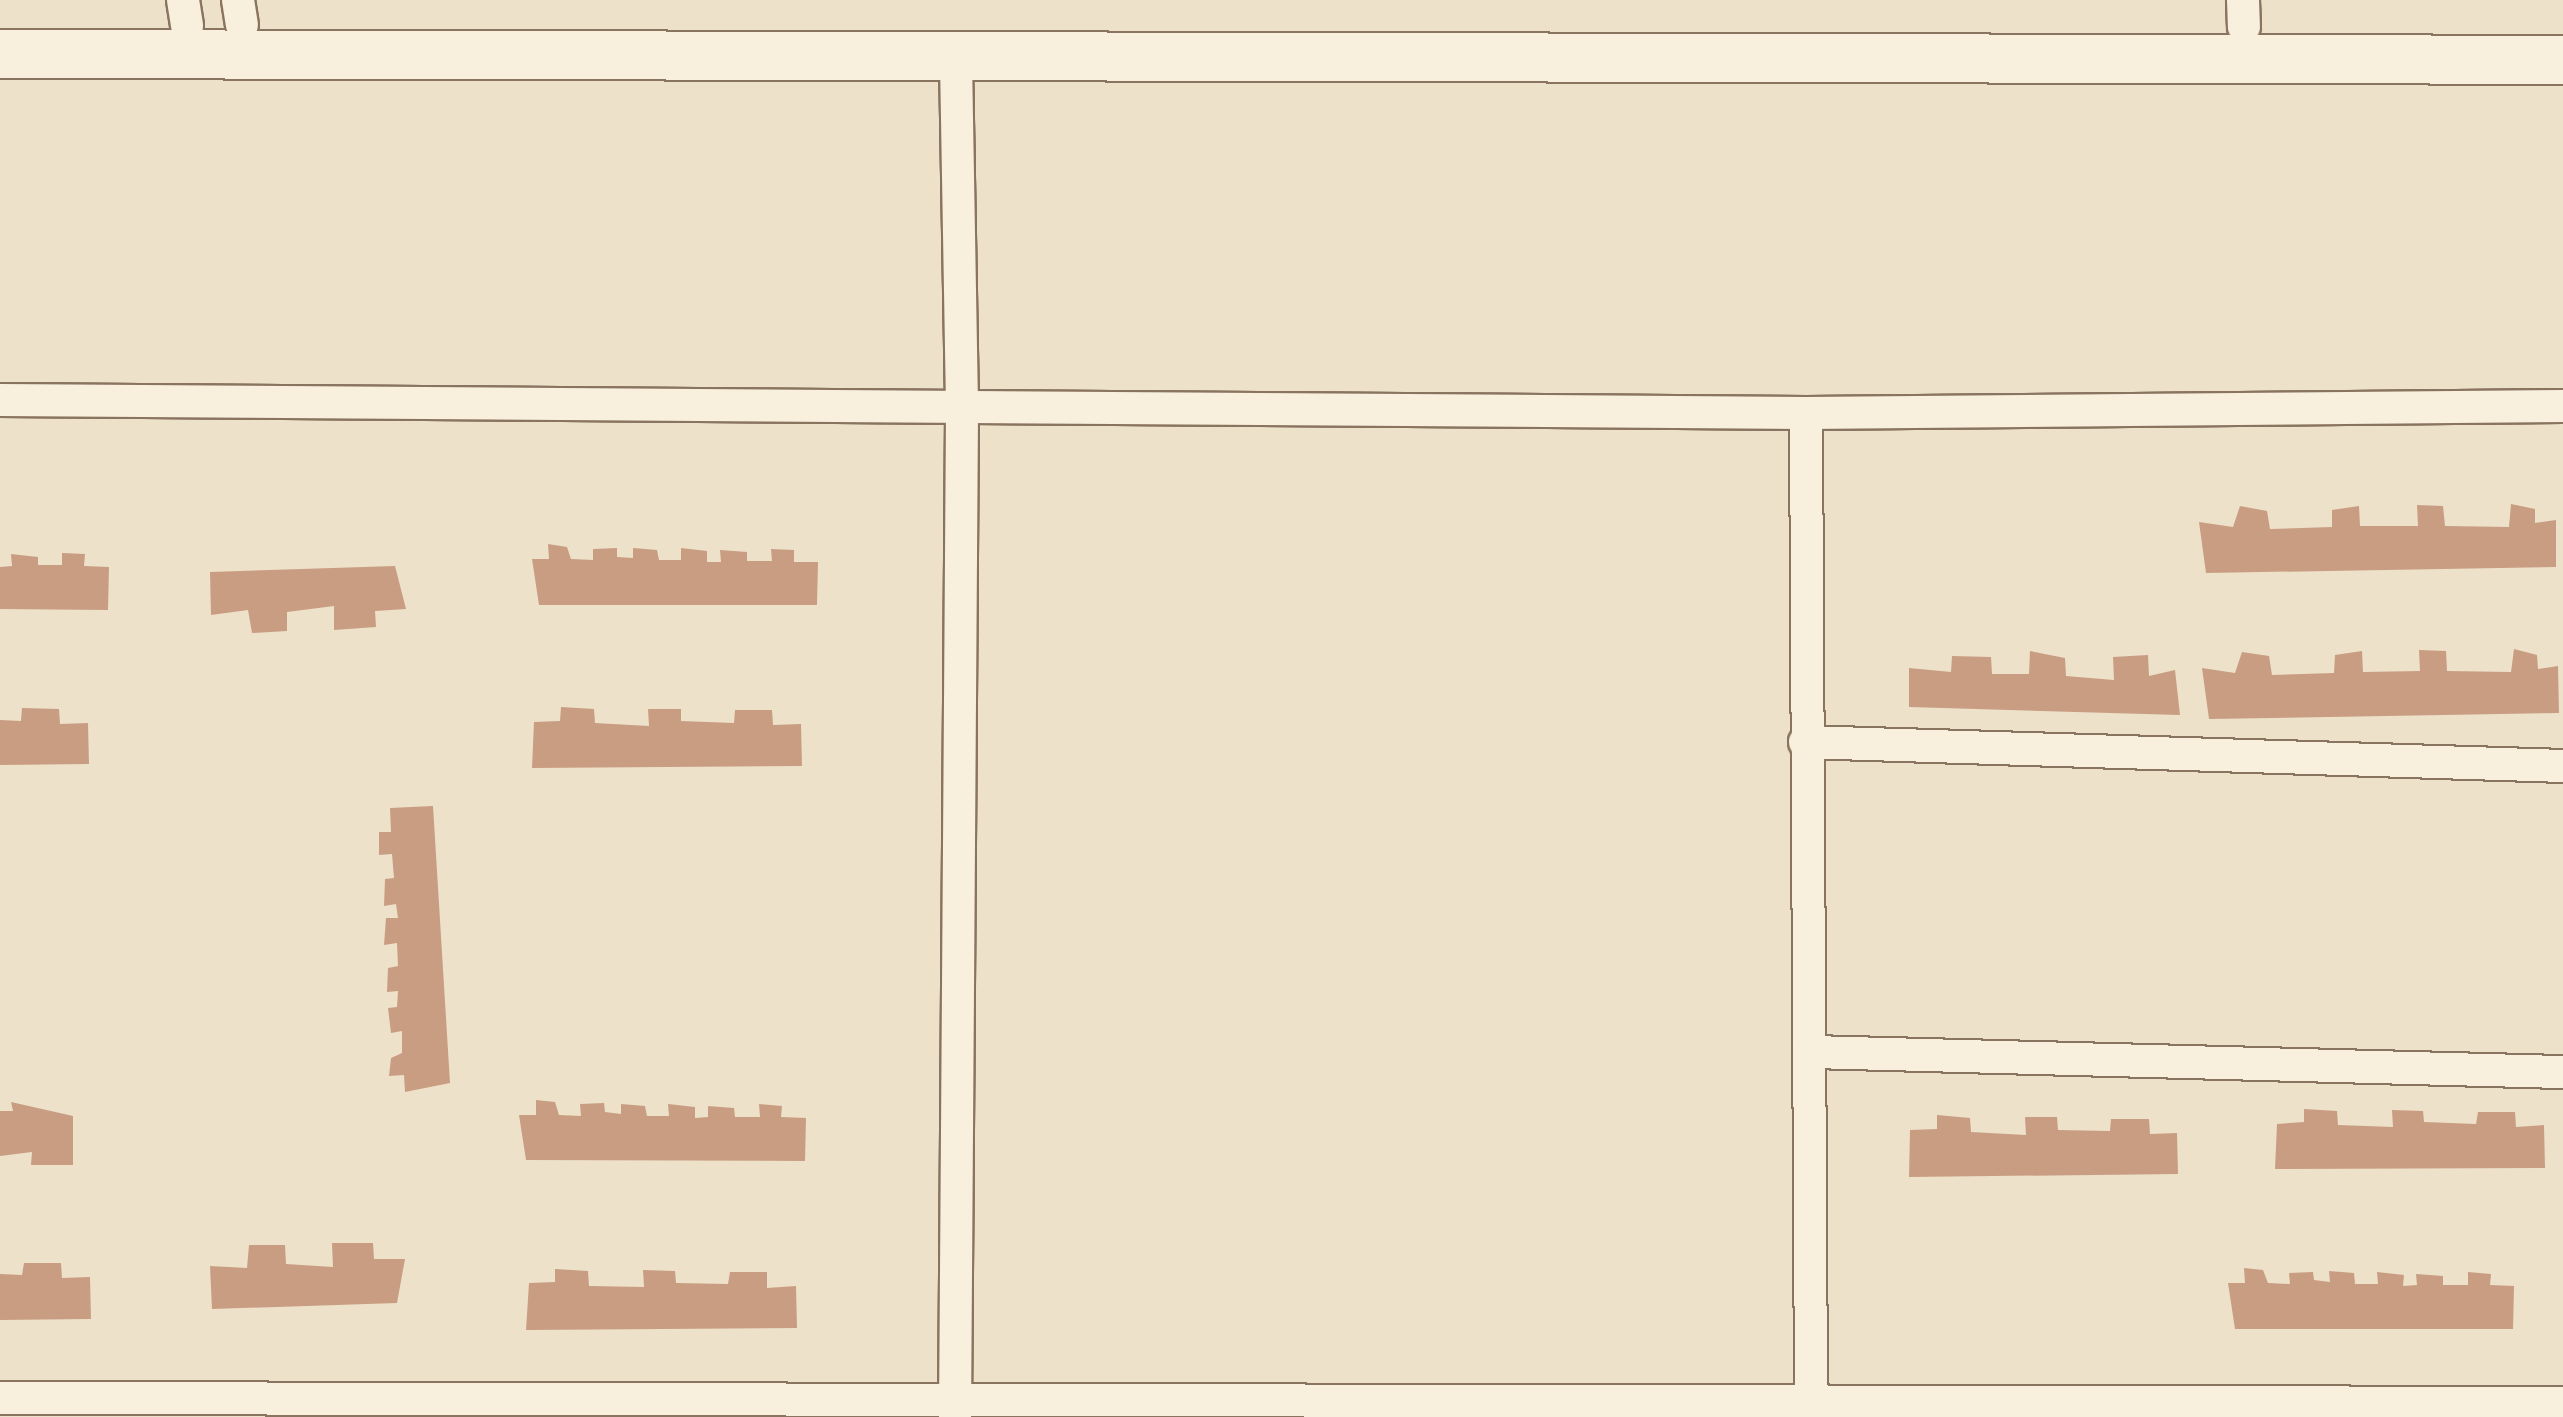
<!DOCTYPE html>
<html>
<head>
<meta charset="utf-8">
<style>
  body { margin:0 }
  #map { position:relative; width:2563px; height:1417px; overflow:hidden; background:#ede1ca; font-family:Spectral,serif }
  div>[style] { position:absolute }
  .building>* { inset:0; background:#c99d82 }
  .roads { filter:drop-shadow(2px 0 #89745f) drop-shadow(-2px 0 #89745f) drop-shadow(0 2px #89745f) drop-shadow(0 -2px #89745f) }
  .street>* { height:32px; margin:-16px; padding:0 16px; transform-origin:16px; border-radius:16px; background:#f8efdd }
  .secondary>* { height:48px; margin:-24px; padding:0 24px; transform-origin:24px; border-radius:24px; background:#f8efdd }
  span { translate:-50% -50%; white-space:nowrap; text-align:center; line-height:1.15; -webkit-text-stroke:8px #f5ecd9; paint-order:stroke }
</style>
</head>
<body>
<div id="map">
  <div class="building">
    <div style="clip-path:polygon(2511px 504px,2535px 509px,2535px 523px,2556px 520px,2556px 567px,2206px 573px,2199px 522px,2233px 527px,2240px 506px,2267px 511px,2270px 529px,2332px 527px,2332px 510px,2359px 506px,2360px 526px,2418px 526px,2417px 505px,2443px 506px,2445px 526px,2509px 527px)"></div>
    <div style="clip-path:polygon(548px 544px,567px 547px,571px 559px,593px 560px,593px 549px,617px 548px,617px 557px,633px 558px,633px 548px,657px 550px,659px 560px,681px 560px,681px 548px,707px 551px,707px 562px,721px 562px,720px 550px,747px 552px,747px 561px,772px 561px,771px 549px,794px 550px,794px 562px,818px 562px,817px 605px,539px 605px,532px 559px,549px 559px)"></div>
    <div style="clip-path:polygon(62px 553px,85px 554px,84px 566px,109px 567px,108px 610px,0 609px,0 567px,12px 566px,11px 554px,38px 557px,38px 565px,62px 565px)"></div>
    <div style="clip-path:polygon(395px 566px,406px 609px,375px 611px,376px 627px,334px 630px,334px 606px,287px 612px,287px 631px,252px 633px,248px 610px,211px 615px,210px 572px)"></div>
    <div style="clip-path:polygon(2514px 649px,2537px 655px,2538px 669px,2558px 666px,2559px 713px,2209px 719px,2202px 668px,2235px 673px,2242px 652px,2269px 656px,2272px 675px,2334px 673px,2335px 655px,2362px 651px,2363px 672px,2420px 671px,2419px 650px,2446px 651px,2447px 671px,2511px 672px)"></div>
    <div style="clip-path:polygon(2030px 651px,2065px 658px,2066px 676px,2114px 680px,2113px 657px,2148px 655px,2149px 676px,2175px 670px,2180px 715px,1909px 707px,1909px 668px,1951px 672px,1952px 656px,1991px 657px,1992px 674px,2029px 674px)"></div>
    <div style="clip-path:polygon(561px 707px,594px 709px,595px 723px,649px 726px,648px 709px,681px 709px,681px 721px,734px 723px,735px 710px,772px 710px,773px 725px,801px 724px,802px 766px,532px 768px,534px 722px,560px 721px)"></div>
    <div style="clip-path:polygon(22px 708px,59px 709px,60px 724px,88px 723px,89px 764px,0 765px,0 720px,21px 721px)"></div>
    <div style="clip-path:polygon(433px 806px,450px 1083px,405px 1092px,404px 1075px,389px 1076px,391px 1058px,402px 1053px,402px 1031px,391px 1033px,388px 1008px,397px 1007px,398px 991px,387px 992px,388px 968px,398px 966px,397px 943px,384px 945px,386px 918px,398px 918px,396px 904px,384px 906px,385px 879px,394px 878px,392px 854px,379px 855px,379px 832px,391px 832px,390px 808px)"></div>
    <div style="clip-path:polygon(536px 1100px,555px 1102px,559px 1115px,581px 1116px,580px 1104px,604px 1103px,605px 1112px,621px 1114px,621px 1104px,645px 1106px,647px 1116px,669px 1116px,668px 1104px,695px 1107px,695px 1118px,708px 1117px,708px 1106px,734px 1108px,735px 1117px,760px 1117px,759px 1104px,782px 1106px,781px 1117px,806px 1118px,805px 1161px,526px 1160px,519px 1115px,536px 1115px)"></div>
    <div style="clip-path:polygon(11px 1102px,73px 1116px,73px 1165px,31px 1165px,32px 1152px,0 1156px,0 1111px,13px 1111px)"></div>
    <div style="clip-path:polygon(2304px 1109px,2337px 1111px,2338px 1125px,2393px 1127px,2392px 1110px,2423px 1111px,2424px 1122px,2476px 1124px,2478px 1112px,2515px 1112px,2516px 1127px,2544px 1125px,2545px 1168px,2275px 1169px,2277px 1124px,2304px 1122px)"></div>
    <div style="clip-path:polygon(1937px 1115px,1970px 1118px,1971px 1132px,2026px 1135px,2025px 1117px,2057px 1117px,2058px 1130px,2110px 1131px,2111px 1119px,2149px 1119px,2150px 1134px,2177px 1133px,2178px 1174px,1909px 1177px,1910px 1130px,1937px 1129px)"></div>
    <div style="clip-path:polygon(332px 1243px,373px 1243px,374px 1259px,405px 1259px,397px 1303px,212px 1309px,210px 1266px,247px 1268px,249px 1245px,285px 1245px,286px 1264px,333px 1267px)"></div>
    <div style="clip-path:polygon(24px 1263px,61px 1263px,62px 1278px,90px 1277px,91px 1319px,0 1320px,0 1274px,22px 1275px)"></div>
    <div style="clip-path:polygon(2244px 1268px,2263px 1270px,2268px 1283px,2290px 1284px,2289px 1273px,2313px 1272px,2314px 1280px,2330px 1282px,2329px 1271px,2354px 1273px,2355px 1284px,2378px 1284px,2377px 1272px,2404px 1275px,2403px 1286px,2417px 1285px,2416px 1274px,2443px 1276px,2443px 1285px,2468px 1285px,2468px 1272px,2491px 1274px,2490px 1285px,2514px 1286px,2513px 1329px,2235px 1329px,2228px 1283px,2245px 1283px)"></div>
    <div style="clip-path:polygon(555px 1269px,588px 1271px,589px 1286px,644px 1287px,643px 1270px,675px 1271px,676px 1283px,728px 1284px,730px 1272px,767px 1272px,767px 1288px,796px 1286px,797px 1328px,526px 1330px,529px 1283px,555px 1282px)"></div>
  </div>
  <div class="roads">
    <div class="street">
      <div style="left:183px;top:0;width:26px;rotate:81deg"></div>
      <div style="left:238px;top:0;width:25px;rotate:81deg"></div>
      <div style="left:2243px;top:0;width:27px;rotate:88deg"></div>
      <div style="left:0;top:400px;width:1806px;rotate:0.41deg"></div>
      <div style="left:1806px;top:413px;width:757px;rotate:-0.53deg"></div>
      <div style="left:1806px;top:413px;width:984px;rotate:89.71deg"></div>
      <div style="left:1805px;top:742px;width:758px;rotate:1.81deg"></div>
      <div style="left:1812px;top:1052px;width:751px;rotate:1.53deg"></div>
      <div style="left:0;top:1398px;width:2563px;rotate:0.11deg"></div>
      <div style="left:955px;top:1417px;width:1012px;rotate:-89.6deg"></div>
      <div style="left:962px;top:405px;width:349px;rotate:-91deg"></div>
    </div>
    <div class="secondary">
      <div style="left:0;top:54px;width:2563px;rotate:0.13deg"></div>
    </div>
  </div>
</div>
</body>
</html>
